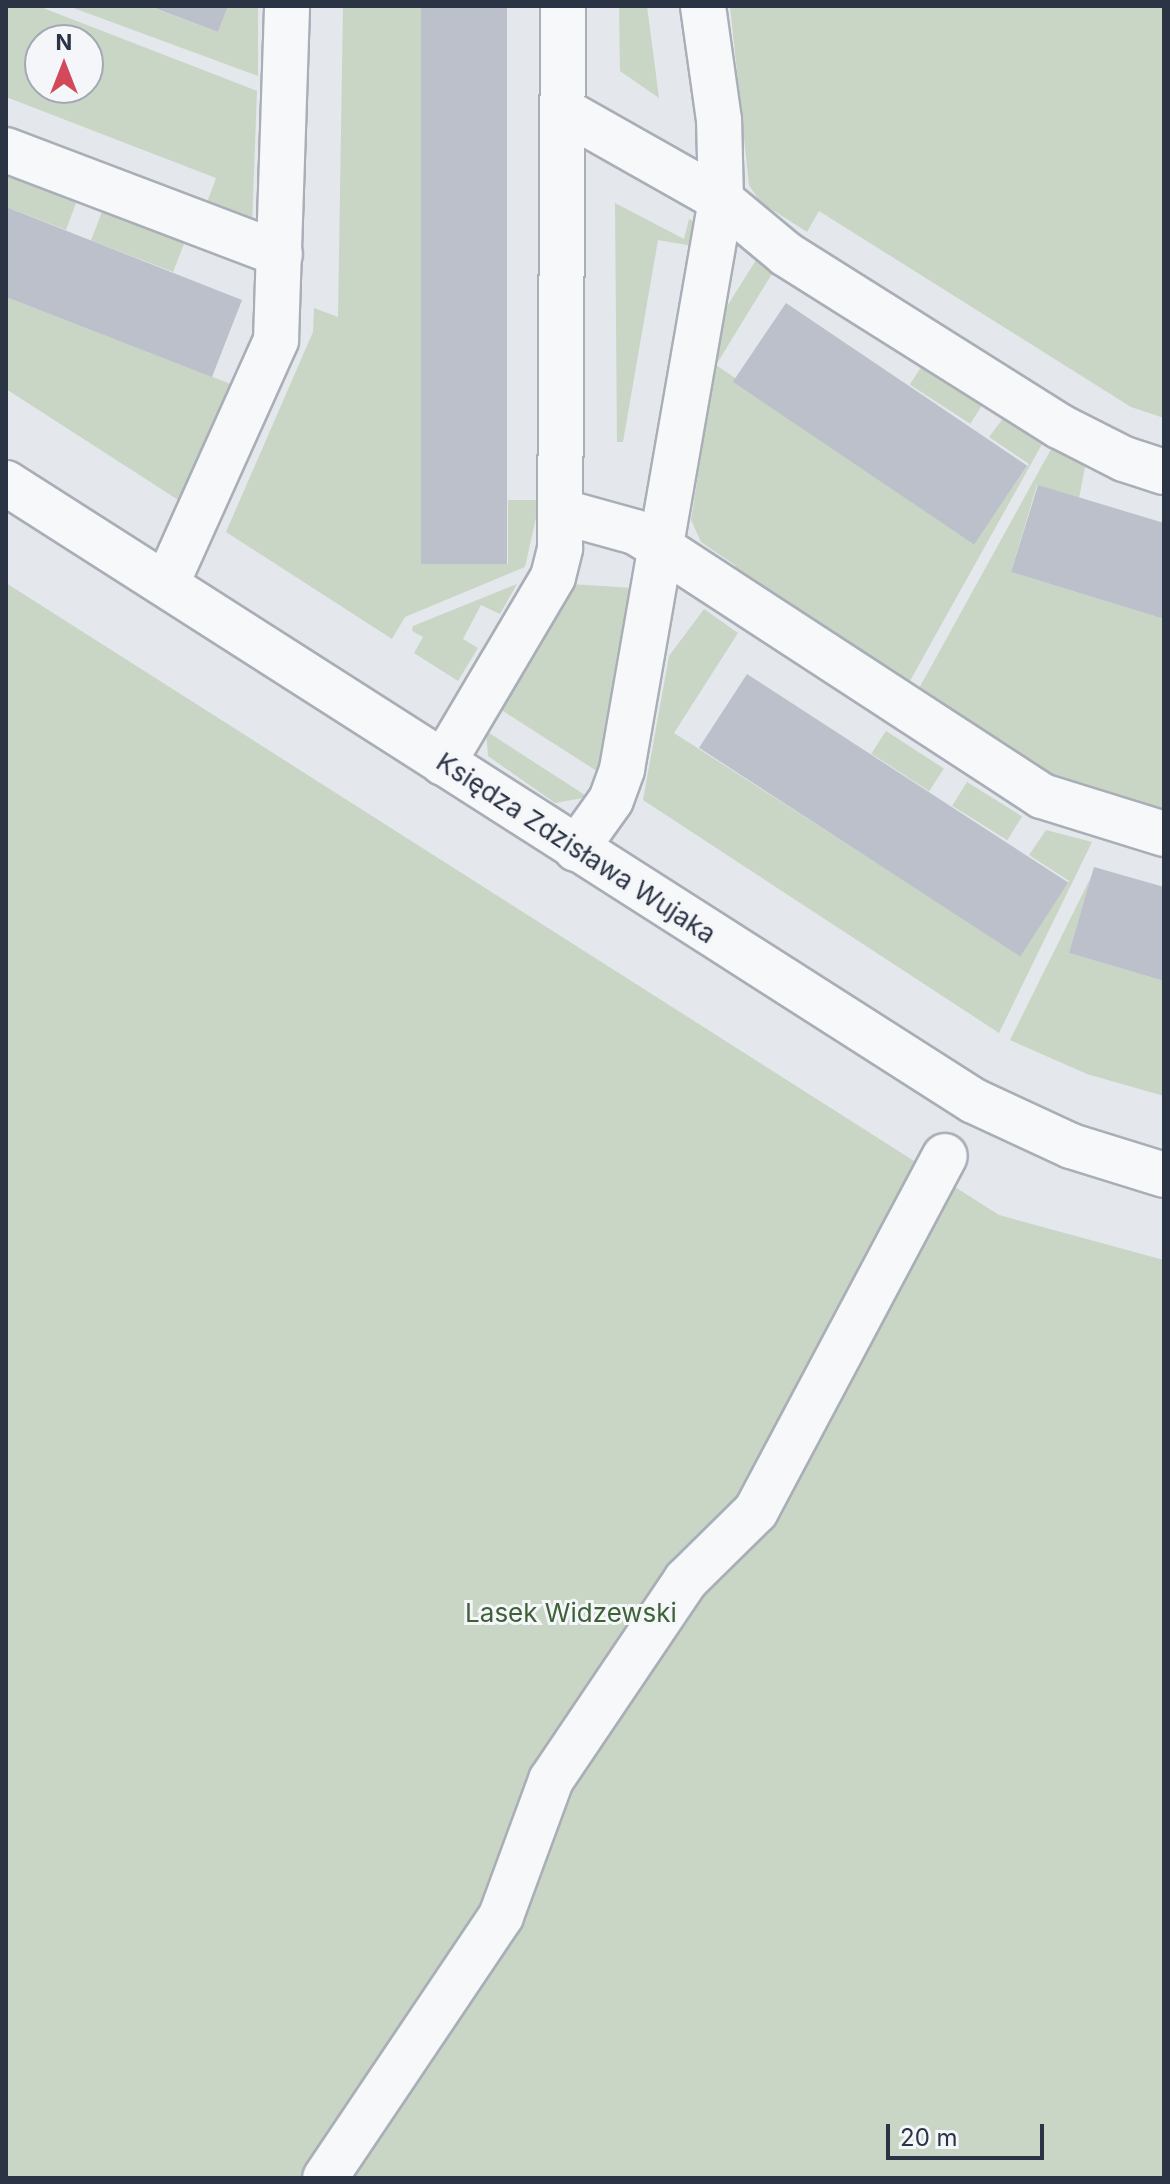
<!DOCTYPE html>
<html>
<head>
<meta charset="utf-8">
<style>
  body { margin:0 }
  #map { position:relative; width:1170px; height:2184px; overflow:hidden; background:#e4e7ec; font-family:Inter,sans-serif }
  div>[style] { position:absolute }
  .green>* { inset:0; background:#c9d6c5; transform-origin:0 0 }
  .building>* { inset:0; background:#bbc0ca; transform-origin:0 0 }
  .roads { filter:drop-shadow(2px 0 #a9aeb7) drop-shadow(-2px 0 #a9aeb7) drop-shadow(0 2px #a9aeb7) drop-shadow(0 -2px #a9aeb7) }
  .street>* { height:44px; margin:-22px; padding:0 22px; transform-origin:22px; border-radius:22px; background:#f7f8fa }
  span { translate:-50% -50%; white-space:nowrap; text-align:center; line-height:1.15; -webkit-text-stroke:6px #f4f6f9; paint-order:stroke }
  .street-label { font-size:26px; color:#2b3445 }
  .park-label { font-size:26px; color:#3f6138 }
  .frame { position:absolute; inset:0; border:8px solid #2b3445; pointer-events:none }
  .north { position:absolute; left:24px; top:24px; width:80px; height:80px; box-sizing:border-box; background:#f4f6f9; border:2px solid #a4a8b1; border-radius:50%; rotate:0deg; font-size:22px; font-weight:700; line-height:32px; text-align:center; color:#2b3445 }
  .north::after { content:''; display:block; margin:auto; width:28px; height:36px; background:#d1495b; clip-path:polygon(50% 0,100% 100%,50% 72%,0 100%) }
  .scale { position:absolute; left:886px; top:2124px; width:158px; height:36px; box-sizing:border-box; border:4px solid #2b3445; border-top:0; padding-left:10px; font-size:24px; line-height:28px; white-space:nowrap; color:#2b3445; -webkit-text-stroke:6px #f4f6f9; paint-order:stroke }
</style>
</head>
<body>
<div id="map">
  <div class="green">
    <div style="clip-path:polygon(evenodd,6px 6px,38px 6px,257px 91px,252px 224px,204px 211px,216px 178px,6px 97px,6px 6px,40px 40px,88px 40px,88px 88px,40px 88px,40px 40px)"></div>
    <div style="clip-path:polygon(68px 6px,148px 6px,218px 32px,228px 6px,258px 6px,258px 76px)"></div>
    <div style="clip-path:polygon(343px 6px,421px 6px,421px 564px,508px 564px,508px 500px,540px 500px,525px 567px,405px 617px,392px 639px,226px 532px,313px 332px,314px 308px,338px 317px)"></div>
    <div style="clip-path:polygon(619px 6px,647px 6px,659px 98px,620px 71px)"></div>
    <div style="clip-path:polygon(730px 6px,1164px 6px,1164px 418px,1131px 407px,819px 211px,807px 232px,760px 202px,749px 185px)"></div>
    <div style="clip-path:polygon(6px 166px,79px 195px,66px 230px,6px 207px)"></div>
    <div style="clip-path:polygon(615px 203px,684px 239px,689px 219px,697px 223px,693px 246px,658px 240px,623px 442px,617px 442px)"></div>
    <div style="left:105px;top:204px;width:88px;height:39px;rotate:21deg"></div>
    <div style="clip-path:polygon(756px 260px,773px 272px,716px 365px,976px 541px,1029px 464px,989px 437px,1007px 413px,1046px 437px,906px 688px,729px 573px,736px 566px,701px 542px,691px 520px,715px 365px,726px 308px)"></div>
    <div style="clip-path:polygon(6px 297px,236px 386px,186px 505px,6px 389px)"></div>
    <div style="left:925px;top:361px;width:72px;height:28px;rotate:33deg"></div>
    <div style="clip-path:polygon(1055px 442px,1086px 462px,1079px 498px,1037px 485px,1011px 572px,1164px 619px,1164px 816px,1074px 791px,917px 692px)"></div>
    <div style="clip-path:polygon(6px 583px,999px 1215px,1164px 1260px,1164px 2178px,6px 2178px)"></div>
    <div style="clip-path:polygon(517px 584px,500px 614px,481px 605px,463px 639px,478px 648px,458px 681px,414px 653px,423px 637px,412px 631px,413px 626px)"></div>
    <div style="clip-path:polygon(570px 584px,634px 588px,603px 775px,500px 709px)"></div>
    <div style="clip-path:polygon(704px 609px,738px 633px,674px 733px,1020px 955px,1069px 881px,1029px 855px,1046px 830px,1092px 842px,999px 1033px,643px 800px,669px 656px)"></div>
    <div style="clip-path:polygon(486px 731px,588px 797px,555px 803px,488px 756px)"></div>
    <div style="left:886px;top:731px;width:69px;height:27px;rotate:33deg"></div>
    <div style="left:967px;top:782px;width:65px;height:28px;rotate:32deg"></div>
    <div style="clip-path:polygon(1092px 875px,1069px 953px,1164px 981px,1164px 1096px,1087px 1074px,1010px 1040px)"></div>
  </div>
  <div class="building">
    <div style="clip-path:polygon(149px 6px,228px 6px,218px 32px)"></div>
    <div style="left:421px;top:6px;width:86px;height:558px"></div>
    <div style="clip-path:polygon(6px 207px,242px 300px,212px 377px,6px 297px)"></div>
    <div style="left:786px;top:303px;width:291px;height:95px;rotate:34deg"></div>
    <div style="clip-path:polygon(1038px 485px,1164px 523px,1164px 619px,1011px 572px)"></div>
    <div style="left:747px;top:674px;width:383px;height:88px;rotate:33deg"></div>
    <div style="clip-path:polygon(1094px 867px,1164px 887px,1164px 981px,1069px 953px)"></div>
  </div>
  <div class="roads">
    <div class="street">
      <div style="left:564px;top:111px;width:180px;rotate:29.5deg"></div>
      <div style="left:721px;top:200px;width:85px;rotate:39.7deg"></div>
      <div style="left:786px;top:254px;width:323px;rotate:32.2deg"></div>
      <div style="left:1059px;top:426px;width:73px;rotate:26.9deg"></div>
      <div style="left:1124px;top:459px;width:42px;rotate:18deg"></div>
      <div style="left:6px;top:150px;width:293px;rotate:20.8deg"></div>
      <div style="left:6px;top:483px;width:1148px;rotate:32.56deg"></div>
      <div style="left:974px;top:1101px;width:107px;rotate:24.9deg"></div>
      <div style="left:1071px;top:1146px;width:97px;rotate:17.3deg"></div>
      <div style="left:563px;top:512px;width:75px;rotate:15.5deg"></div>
      <div style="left:635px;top:532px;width:29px;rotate:31deg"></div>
      <div style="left:660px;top:547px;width:456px;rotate:33.1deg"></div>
      <div style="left:1042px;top:796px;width:128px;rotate:17.3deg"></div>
      <div style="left:167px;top:583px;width:266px;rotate:-65.8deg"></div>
      <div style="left:276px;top:340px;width:334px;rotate:-88.1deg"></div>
      <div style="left:443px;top:763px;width:216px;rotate:-59.4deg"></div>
      <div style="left:553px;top:577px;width:30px;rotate:-76deg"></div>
      <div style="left:560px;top:548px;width:542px;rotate:-89.68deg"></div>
      <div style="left:576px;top:849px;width:60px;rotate:-54.5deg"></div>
      <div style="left:611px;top:800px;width:33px;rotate:-70deg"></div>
      <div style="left:622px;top:769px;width:578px;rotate:-80.13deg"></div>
      <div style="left:721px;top:200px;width:80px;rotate:-91.4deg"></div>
      <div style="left:719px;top:120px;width:115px;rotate:-98deg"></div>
      <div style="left:325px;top:2178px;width:316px;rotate:-56.1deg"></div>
      <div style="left:501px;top:1916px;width:145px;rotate:-69.8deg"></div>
      <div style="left:551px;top:1780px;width:241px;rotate:-56deg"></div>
      <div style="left:686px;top:1580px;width:98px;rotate:-44.6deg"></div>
      <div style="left:756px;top:1511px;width:402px;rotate:-62deg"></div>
    </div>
  </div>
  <div class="street-label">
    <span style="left:576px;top:848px;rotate:33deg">Księdza Zdzisława Wujaka</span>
  </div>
  <div class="park-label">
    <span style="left:571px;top:1613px">Lasek Widzewski</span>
  </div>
  <div class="frame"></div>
  <div class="north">N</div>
  <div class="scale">20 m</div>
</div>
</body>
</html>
